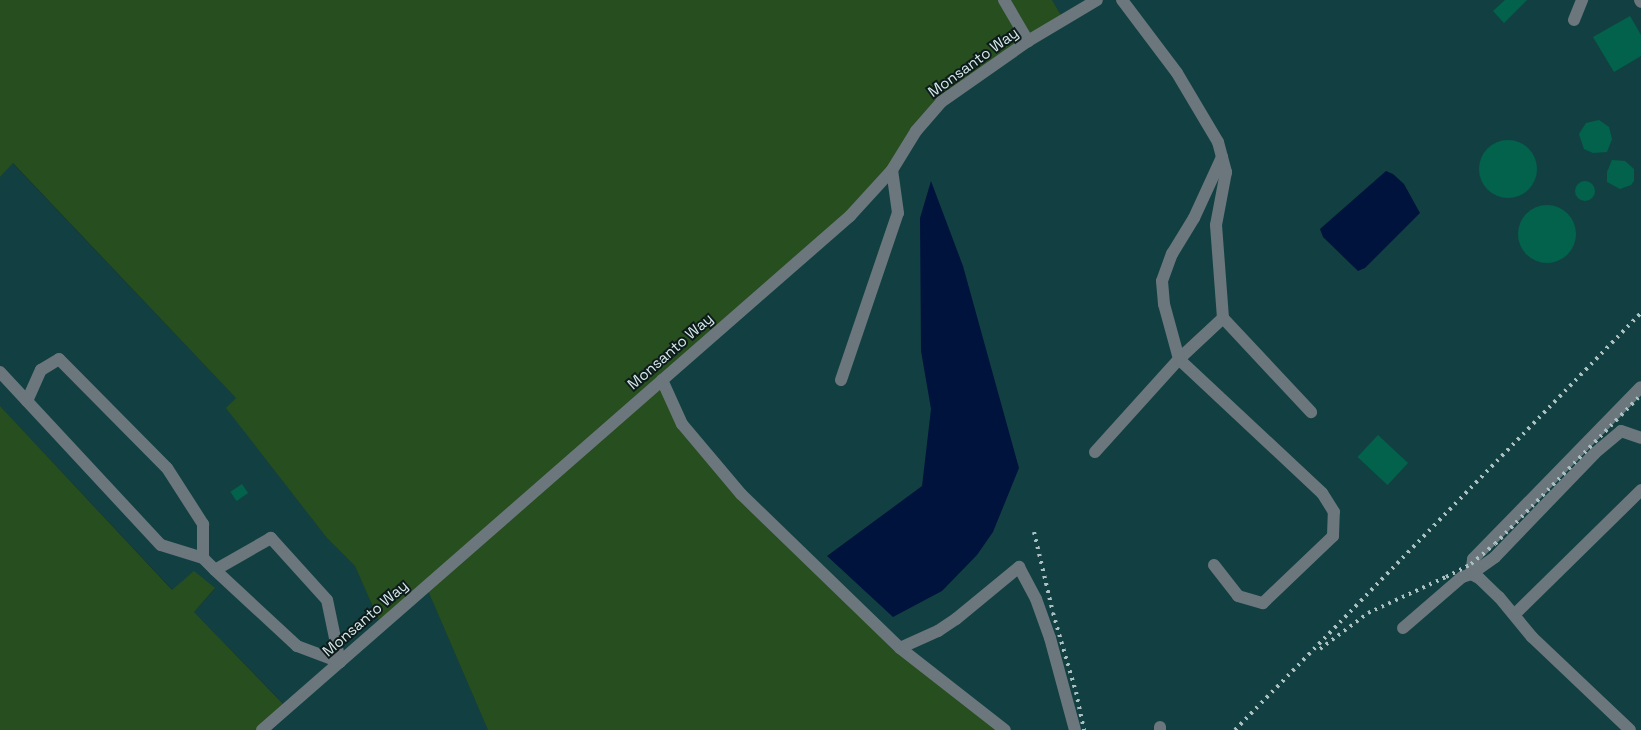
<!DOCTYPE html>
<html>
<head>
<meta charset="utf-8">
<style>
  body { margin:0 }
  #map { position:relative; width:1641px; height:730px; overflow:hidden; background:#153637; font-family:"Space Grotesk",sans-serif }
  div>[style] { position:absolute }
  .built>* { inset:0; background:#124042 }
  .green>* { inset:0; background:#274e1e }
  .water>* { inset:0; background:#00133d }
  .building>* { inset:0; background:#02624b; transform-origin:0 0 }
  .round { border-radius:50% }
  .minor>* { height:12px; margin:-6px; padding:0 6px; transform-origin:6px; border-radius:6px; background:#6b777d }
  .rail>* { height:4px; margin-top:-2px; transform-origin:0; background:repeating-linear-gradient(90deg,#aac0c1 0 2.5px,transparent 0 7.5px) }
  span { translate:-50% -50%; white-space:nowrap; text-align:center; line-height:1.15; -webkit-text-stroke:4px #0d1b1b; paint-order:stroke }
  .street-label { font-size:15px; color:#d7e9ea }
</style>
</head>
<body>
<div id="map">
  <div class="built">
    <div style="clip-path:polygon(1052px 0,1641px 0,1641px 730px,1005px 730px,900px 648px,741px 494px,682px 424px,662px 380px,941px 102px,1064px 19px)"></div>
    <div style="clip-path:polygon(12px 163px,236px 398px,227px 408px,327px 538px,355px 566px,381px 625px,426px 586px,488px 730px,262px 730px,287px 707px,194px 612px,215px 589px,173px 590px,0 406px,0 177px)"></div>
  </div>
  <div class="green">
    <div style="clip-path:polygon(0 0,1052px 0,1064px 20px,942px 102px,892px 170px,662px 380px,682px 424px,741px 494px,900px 648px,1005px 730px,488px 730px,426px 586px,381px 625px,355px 566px,327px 538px,226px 408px,236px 398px,13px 163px,0 177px)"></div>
    <div style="clip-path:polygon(0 406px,172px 590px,194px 571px,215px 588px,194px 612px,287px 708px,262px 730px,0 730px)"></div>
  </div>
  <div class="water">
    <div style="clip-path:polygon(1386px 171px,1393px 174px,1404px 184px,1420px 213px,1365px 268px,1358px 271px,1323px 237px,1320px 229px)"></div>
    <div style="clip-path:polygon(931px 181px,963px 266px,1019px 468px,993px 532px,977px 555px,942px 591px,893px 617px,827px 556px,922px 486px,931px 409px,921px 351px,920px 218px)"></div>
  </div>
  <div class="building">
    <div style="clip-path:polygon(1505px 0,1527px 0,1504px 23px,1493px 11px)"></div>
    <div style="clip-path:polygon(1630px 16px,1641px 35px,1641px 56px,1614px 72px,1593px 37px)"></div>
    <div style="clip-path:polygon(1599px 120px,1609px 127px,1612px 139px,1607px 152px,1593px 153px,1584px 149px,1579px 134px,1586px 123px)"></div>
    <div class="round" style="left:1479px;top:140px;width:58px;height:58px"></div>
    <div style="clip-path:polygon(1612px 160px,1625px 161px,1634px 169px,1634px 181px,1631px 185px,1620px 189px,1607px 182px,1607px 172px)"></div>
    <div class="round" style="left:1575px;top:181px;width:20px;height:20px"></div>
    <div class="round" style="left:1518px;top:205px;width:58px;height:58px"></div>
    <div style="left:1378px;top:435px;width:41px;height:30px;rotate:43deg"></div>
    <div style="left:242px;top:484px;width:11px;height:14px;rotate:56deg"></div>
  </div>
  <div class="minor">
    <div style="left:1004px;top:0;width:48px;rotate:59.7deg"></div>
    <div style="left:1122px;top:0;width:91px;rotate:53deg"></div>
    <div style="left:1177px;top:73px;width:80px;rotate:59.3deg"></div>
    <div style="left:1218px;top:142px;width:16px;rotate:75deg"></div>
    <div style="left:1640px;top:0;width:2px;rotate:63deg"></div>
    <div style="left:1574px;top:20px;width:22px;rotate:-68deg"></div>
    <div style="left:0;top:372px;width:236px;rotate:47.1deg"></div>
    <div style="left:161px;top:545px;width:44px;rotate:17.2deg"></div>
    <div style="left:203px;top:558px;width:17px;rotate:45deg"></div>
    <div style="left:215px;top:570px;width:112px;rotate:42.8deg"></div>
    <div style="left:297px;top:646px;width:46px;rotate:20.4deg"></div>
    <div style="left:340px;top:662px;width:63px;rotate:-101.8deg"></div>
    <div style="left:327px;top:600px;width:84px;rotate:-132.1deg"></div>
    <div style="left:271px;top:538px;width:64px;rotate:150.3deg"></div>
    <div style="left:662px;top:380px;width:48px;rotate:65.6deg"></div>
    <div style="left:682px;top:424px;width:92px;rotate:49.9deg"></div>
    <div style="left:741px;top:494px;width:221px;rotate:44.1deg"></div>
    <div style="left:900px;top:648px;width:133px;rotate:38deg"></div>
    <div style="left:841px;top:380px;width:176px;rotate:-71.2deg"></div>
    <div style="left:898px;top:213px;width:43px;rotate:-97.9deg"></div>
    <div style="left:27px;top:401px;width:34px;rotate:-66deg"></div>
    <div style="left:41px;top:370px;width:21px;rotate:-31deg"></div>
    <div style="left:59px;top:359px;width:153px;rotate:45.3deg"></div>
    <div style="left:167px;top:468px;width:67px;rotate:57.3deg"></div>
    <div style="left:203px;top:524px;width:34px;rotate:90deg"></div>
    <div style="left:1095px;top:452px;width:125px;rotate:-47.9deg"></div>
    <div style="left:1179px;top:359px;width:60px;rotate:-43deg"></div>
    <div style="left:1223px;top:318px;width:129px;rotate:46.9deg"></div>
    <div style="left:1214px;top:565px;width:39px;rotate:52deg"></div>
    <div style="left:1238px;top:596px;width:26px;rotate:16deg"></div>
    <div style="left:1263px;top:603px;width:97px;rotate:-43.7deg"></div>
    <div style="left:1333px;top:536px;width:24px;rotate:-88deg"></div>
    <div style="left:1334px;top:512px;width:22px;rotate:-122deg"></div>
    <div style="left:1322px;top:493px;width:196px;rotate:-136.9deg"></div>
    <div style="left:1179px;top:359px;width:57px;rotate:-105.3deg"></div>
    <div style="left:1164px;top:304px;width:23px;rotate:-95deg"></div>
    <div style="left:1162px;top:281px;width:29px;rotate:-70deg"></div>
    <div style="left:1172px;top:254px;width:42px;rotate:-58.6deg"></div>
    <div style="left:1194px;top:218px;width:67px;rotate:-65.3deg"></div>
    <div style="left:1222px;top:157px;width:16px;rotate:75deg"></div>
    <div style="left:1226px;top:172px;width:54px;rotate:100.7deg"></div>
    <div style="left:1216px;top:225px;width:93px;rotate:85.7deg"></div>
    <div style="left:1471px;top:574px;width:15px;rotate:-82deg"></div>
    <div style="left:1473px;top:559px;width:240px;rotate:-45.7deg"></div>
    <div style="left:1471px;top:574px;width:29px;rotate:-35deg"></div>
    <div style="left:1495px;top:557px;width:144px;rotate:-46.1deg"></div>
    <div style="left:1595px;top:453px;width:34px;rotate:-40deg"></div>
    <div style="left:1621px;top:431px;width:21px;rotate:19deg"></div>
    <div style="left:1515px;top:614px;width:177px;rotate:-44.5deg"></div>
    <div style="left:1403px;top:628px;width:78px;rotate:-40.8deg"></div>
    <div style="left:1462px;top:577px;width:9px;rotate:-18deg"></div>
    <div style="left:1471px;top:574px;width:9px;rotate:27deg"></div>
    <div style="left:1479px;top:578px;width:28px;rotate:44deg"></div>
    <div style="left:1499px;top:597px;width:52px;rotate:50.5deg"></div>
    <div style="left:1532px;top:637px;width:135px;rotate:43.5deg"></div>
    <div style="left:900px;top:648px;width:42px;rotate:-24.1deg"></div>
    <div style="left:938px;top:631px;width:22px;rotate:-34deg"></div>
    <div style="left:956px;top:619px;width:82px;rotate:-39.5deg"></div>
    <div style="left:1019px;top:567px;width:36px;rotate:62deg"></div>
    <div style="left:1036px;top:599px;width:41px;rotate:70.3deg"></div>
    <div style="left:1050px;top:638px;width:95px;rotate:74.8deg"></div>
    <div style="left:1160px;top:727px;width:3px;rotate:90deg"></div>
    <div style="left:262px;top:730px;width:781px;rotate:-41.16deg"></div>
    <div style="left:850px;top:216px;width:62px;rotate:-47.6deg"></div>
    <div style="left:892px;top:170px;width:46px;rotate:-58.4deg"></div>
    <div style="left:916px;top:131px;width:38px;rotate:-49deg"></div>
    <div style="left:941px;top:102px;width:106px;rotate:-35deg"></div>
    <div style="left:1028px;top:41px;width:80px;rotate:-30.7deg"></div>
  </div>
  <div class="rail">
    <div style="left:1034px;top:532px;width:83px;rotate:76.8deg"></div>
    <div style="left:1053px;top:613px;width:82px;rotate:73.8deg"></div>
    <div style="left:1076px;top:692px;width:39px;rotate:78deg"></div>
    <div style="left:1320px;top:649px;width:60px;rotate:-36.9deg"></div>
    <div style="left:1368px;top:613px;width:86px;rotate:-24.8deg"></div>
    <div style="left:1446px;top:577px;width:28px;rotate:-27deg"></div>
    <div style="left:1471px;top:564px;width:31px;rotate:-40deg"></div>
    <div style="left:1495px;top:544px;width:209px;rotate:-45.6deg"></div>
    <div style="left:1235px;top:730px;width:582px;rotate:-45.77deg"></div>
  </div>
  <div class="street-label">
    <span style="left:973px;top:62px;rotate:-36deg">Monsanto Way</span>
    <span style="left:670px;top:351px;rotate:-41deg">Monsanto Way</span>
    <span style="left:365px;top:618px;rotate:-41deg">Monsanto Way</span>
  </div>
</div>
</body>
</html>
